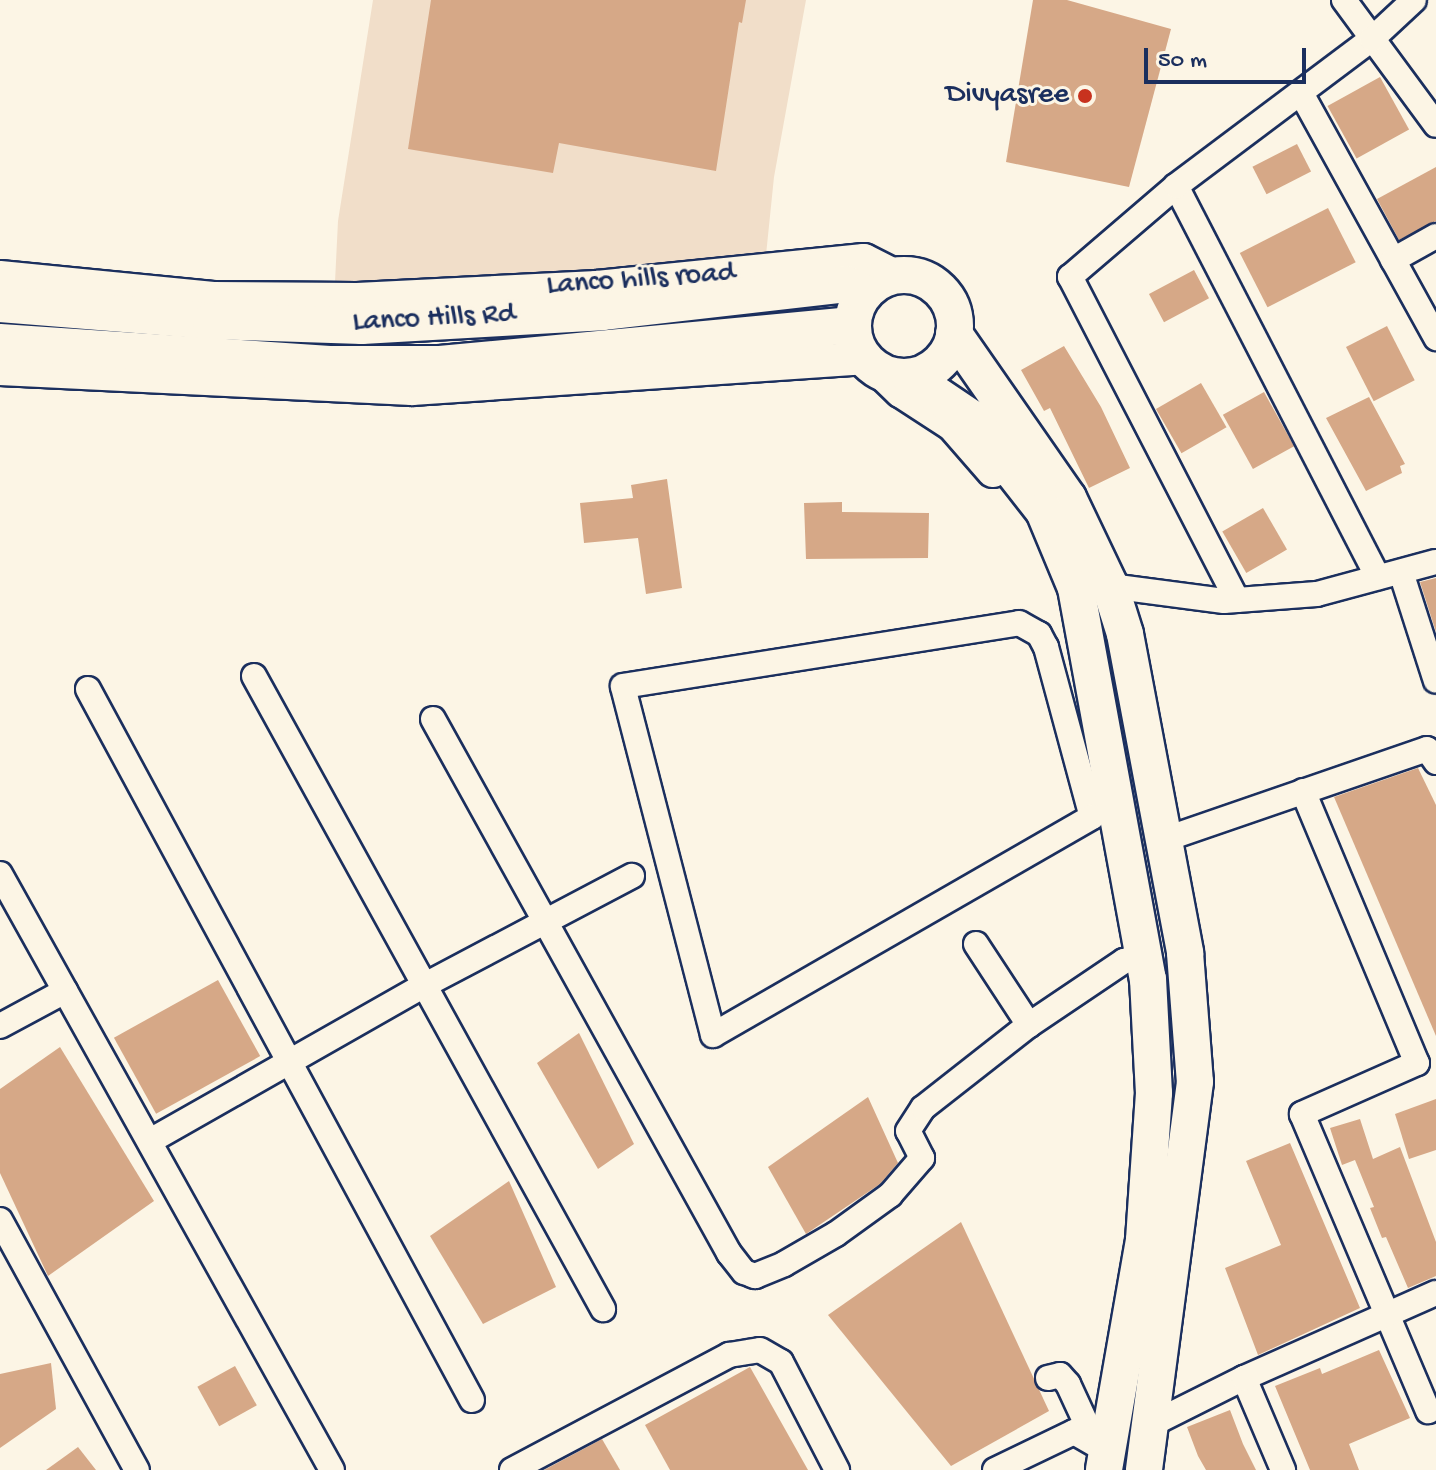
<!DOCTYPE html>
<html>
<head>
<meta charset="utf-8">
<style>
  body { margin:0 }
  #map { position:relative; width:1436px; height:1470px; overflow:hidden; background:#fcf5e5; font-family:"Gochi Hand",sans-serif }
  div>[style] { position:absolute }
  .built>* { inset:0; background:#f1dec9 }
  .building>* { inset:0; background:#d6a887; transform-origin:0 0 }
  .roads { filter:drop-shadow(2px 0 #1b2f5e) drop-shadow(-2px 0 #1b2f5e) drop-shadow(0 2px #1b2f5e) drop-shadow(0 -2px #1b2f5e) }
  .minor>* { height:24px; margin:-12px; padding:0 12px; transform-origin:12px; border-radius:12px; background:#fcf5e5 }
  .tertiary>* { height:32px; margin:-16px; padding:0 16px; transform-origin:16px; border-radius:16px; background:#fcf5e5 }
  .secondary>* { height:36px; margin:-18px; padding:0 18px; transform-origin:18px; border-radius:18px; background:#fcf5e5 }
  .secondary>.ring { margin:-18px; padding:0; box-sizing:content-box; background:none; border:36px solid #fcf5e5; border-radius:50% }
  .dots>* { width:22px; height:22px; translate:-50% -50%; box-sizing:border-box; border:4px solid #fcf5e5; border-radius:50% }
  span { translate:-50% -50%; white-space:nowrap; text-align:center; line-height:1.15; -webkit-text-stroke:6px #fcf5e5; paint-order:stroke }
  .poi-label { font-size:30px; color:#1b2f5e }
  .right { translate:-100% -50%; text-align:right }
  .street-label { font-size:30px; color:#1b2f5e }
  .scale { position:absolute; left:1144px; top:48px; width:162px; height:36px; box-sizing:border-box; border:4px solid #1b2f5e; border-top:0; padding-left:10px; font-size:24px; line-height:28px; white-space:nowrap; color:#1b2f5e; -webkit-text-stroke:6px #fcf5e5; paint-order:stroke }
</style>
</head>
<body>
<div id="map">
  <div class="built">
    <div style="clip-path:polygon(373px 0,806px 0,774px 177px,766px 255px,395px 286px,335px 282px,338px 221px)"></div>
  </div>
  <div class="building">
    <div style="clip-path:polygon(431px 0,746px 0,742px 23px,739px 22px,716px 171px,559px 143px,553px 173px,408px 149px)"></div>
    <div style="clip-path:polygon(1033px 0,1067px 0,1171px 29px,1129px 187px,1006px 162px)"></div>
    <div style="left:1380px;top:77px;width:60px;height:60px;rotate:61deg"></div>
    <div style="left:1297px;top:144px;width:31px;height:50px;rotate:63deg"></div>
    <div style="clip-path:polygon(1436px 167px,1436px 221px,1399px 240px,1377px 199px)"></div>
    <div style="left:1328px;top:208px;width:61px;height:99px;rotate:63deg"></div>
    <div style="left:1194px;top:270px;width:32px;height:51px;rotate:62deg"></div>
    <div style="left:1387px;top:326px;width:61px;height:46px;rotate:63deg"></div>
    <div style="clip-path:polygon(1064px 346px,1101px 407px,1130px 468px,1089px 488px,1050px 408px,1044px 411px,1021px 370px)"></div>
    <div style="left:1201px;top:383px;width:51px;height:52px;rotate:60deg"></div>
    <div style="left:1264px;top:392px;width:62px;height:47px;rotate:61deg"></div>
    <div style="clip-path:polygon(1369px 397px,1405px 464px,1400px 466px,1402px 473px,1366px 491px,1326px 418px)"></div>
    <div style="clip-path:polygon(667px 479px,682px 588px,646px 594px,638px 538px,584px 543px,580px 503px,633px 498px,631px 485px)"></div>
    <div style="clip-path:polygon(842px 502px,842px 512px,929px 513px,928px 558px,806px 559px,804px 503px)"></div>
    <div style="left:1263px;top:508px;width:48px;height:47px;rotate:60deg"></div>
    <div style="clip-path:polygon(1436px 578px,1436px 632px,1420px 582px)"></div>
    <div style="clip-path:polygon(1418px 768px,1436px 805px,1436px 1036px,1334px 797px)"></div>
    <div style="left:218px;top:980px;width:87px;height:119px;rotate:61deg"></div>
    <div style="clip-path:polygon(579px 1033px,634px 1144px,598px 1169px,537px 1063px)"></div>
    <div style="clip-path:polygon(60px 1047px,154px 1201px,48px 1276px,0 1173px,0 1089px)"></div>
    <div style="clip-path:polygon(868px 1097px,898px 1163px,880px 1184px,806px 1234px,768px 1167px)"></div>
    <div style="clip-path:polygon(1436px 1099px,1436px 1150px,1409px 1159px,1395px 1114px)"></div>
    <div style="clip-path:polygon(1360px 1119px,1373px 1159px,1400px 1147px,1436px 1242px,1436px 1276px,1408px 1288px,1386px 1237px,1382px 1238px,1370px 1208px,1374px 1207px,1355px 1160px,1342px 1165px,1330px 1128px)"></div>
    <div style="clip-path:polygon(1290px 1143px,1360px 1308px,1258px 1355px,1225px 1268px,1281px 1245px,1246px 1161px)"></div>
    <div style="clip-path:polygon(509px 1181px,556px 1287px,483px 1324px,430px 1236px)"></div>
    <div style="clip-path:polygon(961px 1222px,1049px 1411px,951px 1466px,828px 1315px)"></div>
    <div style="clip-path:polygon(1379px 1350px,1410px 1418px,1349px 1444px,1359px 1470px,1310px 1470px,1275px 1386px,1320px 1368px,1322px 1374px)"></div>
    <div style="clip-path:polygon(51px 1363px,56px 1409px,0 1448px,0 1374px)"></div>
    <div style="left:235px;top:1366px;width:45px;height:43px;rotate:61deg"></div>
    <div style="clip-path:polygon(750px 1367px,808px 1470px,670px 1470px,645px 1425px)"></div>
    <div style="clip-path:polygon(1230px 1410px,1243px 1444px,1256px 1470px,1206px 1470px,1198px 1456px,1187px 1427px)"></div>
    <div style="clip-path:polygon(602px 1439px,620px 1470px,544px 1470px)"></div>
    <div style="clip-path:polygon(78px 1447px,96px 1470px,46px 1470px)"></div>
  </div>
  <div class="roads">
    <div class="minor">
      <div style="left:1344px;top:0;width:155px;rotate:53.6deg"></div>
      <div style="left:1301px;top:93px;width:280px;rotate:61.1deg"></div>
      <div style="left:1176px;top:186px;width:440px;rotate:62.7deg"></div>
      <div style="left:1393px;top:260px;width:49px;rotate:-29.2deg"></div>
      <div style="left:1401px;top:572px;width:114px;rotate:72.2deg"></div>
      <div style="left:1110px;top:586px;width:115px;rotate:7.5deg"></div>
      <div style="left:1224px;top:601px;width:93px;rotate:-4.3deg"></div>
      <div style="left:1317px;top:594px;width:123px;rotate:-15.1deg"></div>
      <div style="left:1237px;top:600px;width:364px;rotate:-117.3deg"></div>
      <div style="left:1070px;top:277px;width:140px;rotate:-40.6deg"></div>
      <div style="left:1176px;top:186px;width:245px;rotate:-36.9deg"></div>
      <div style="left:1372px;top:39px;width:57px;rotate:-42.9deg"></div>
      <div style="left:1019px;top:623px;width:23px;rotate:29deg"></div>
      <div style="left:1039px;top:634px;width:15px;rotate:62deg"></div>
      <div style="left:1046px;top:647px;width:176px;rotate:74.9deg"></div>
      <div style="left:1092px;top:817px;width:437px;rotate:150.1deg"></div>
      <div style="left:713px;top:1035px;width:360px;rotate:-104.5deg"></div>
      <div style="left:623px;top:686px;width:401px;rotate:-9deg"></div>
      <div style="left:254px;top:676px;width:723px;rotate:61.13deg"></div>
      <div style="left:88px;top:689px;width:808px;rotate:61.63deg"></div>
      <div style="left:433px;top:719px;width:611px;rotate:61deg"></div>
      <div style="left:729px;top:1253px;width:24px;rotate:52deg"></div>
      <div style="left:744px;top:1272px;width:12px;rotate:20deg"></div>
      <div style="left:755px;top:1276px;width:31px;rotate:-22deg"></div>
      <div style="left:784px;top:1264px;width:60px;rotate:-30deg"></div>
      <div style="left:836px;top:1234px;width:67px;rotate:-35.8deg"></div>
      <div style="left:890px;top:1195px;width:49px;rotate:-49.1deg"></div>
      <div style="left:922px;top:1158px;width:30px;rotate:-117deg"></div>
      <div style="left:908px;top:1131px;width:27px;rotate:-57deg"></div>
      <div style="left:923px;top:1108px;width:135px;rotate:-38.1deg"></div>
      <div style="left:1029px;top:1025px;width:115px;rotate:-34deg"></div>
      <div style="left:1124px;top:961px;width:20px;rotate:-15deg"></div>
      <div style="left:1303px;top:791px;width:295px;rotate:67.3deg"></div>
      <div style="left:1417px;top:1063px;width:126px;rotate:156.1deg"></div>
      <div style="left:1302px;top:1114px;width:323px;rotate:67deg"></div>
      <div style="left:1163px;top:840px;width:279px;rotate:-19deg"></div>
      <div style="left:1427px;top:749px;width:16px;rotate:55deg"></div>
      <div style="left:0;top:874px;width:682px;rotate:60.88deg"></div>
      <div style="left:976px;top:944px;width:97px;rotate:56.8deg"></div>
      <div style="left:0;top:1026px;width:74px;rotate:-28.3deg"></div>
      <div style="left:150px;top:1141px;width:316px;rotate:-29.6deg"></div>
      <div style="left:425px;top:985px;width:234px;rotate:-27.8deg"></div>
      <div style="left:0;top:1220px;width:285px;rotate:61.3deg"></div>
      <div style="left:1048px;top:1378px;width:12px;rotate:-14deg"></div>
      <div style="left:1060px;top:1375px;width:12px;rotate:48deg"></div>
      <div style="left:1068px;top:1384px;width:43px;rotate:65.2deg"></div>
      <div style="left:1244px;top:1378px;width:100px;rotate:67deg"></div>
      <div style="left:1152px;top:1424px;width:103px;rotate:-26.6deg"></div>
      <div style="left:1244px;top:1378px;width:210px;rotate:-23.9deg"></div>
      <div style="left:512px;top:1470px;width:246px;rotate:-27.9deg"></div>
      <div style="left:729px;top:1355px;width:31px;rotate:-9deg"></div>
      <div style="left:760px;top:1350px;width:24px;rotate:30deg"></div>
      <div style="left:781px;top:1362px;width:122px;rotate:62.6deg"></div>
      <div style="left:995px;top:1470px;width:88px;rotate:-25.7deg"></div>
      <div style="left:1074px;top:1432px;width:38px;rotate:30deg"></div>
    </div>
    <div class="tertiary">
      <div style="left:0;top:277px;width:214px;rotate:5.6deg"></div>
      <div style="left:213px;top:298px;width:144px;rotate:0.4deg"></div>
      <div style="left:357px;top:299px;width:240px;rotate:-2.9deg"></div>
      <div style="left:597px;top:287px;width:268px;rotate:-5.8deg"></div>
      <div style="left:864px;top:260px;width:36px;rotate:27deg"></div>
      <div style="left:0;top:369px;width:412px;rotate:2.8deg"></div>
      <div style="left:412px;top:389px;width:452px;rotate:-3.9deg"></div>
      <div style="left:881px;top:372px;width:28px;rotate:44deg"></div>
      <div style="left:901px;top:391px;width:62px;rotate:33.2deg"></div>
      <div style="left:953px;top:425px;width:61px;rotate:49deg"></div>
    </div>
    <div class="secondary">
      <div class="ring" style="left:853px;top:275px;width:66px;height:66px"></div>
      <div style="left:0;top:304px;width:212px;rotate:4.6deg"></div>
      <div style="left:211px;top:321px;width:151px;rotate:1.9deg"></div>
      <div style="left:362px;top:326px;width:240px;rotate:-3.3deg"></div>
      <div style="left:602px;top:312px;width:246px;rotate:-6.5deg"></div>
      <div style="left:846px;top:284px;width:21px;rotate:25deg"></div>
      <div style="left:954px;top:334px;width:200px;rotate:55.2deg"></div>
      <div style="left:1068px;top:498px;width:98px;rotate:64.5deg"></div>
      <div style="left:1110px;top:586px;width:50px;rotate:72.6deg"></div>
      <div style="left:1125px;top:634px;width:325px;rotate:79.3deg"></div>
      <div style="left:1185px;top:953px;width:129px;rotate:85.6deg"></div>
      <div style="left:1195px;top:1082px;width:391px;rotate:97.5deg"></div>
      <div style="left:0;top:342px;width:334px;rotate:3.8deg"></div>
      <div style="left:333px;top:364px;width:107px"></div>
      <div style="left:440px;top:364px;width:414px;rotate:-5.4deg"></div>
      <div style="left:910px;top:377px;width:73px;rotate:33.9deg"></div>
      <div style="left:971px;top:418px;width:118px;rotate:51.9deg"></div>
      <div style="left:1044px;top:511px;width:83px;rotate:67.4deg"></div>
      <div style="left:1076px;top:588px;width:398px;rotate:79.6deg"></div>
      <div style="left:1148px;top:979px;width:114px;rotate:87deg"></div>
      <div style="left:1154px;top:1093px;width:147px;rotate:93.9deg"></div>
      <div style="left:1144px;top:1240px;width:233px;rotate:99.9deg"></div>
    </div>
  </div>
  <div class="dots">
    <div style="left:1085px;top:96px;background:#c8321e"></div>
  </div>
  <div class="poi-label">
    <span class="right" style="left:1069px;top:96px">Divyasree</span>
  </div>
  <div class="street-label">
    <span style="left:641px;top:281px;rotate:-4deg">Lanco hills road</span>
    <span style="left:434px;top:320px;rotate:-3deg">Lanco Hills Rd</span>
  </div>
  <div class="scale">50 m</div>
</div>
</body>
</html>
